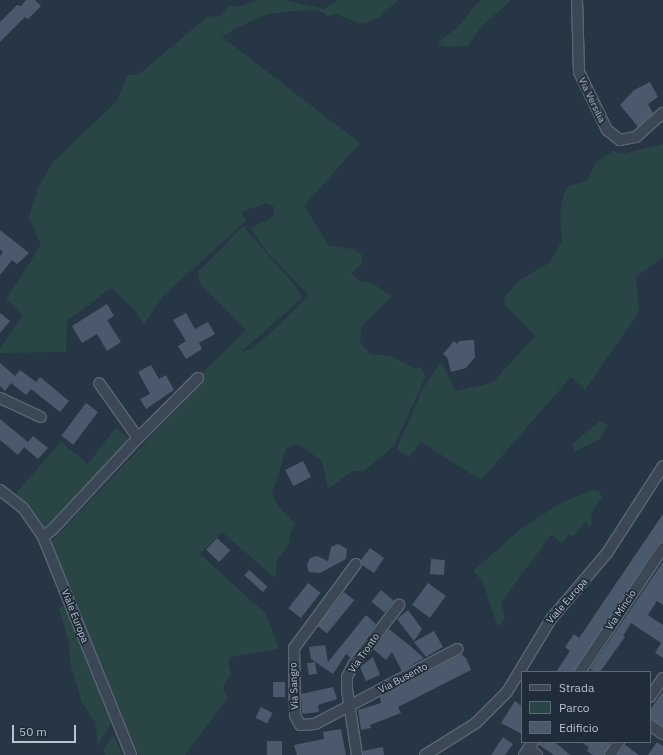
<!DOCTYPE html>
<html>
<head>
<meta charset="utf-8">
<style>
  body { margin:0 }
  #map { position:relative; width:663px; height:755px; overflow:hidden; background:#273645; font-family:"IBM Plex Sans",sans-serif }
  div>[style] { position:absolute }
  .green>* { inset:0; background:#294546 }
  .building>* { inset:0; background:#4a5a6c; transform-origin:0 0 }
  .roads { filter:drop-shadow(1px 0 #5a6572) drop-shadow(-1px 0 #5a6572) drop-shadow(0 1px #5a6572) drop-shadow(0 -1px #5a6572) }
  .street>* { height:10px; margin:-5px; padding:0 5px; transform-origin:5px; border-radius:5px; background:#3b4755 }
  span { translate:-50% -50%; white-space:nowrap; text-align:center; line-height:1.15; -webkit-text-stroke:3.5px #202c3a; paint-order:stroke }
  .street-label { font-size:10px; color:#b9c2ce }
  .legend { position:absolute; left:521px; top:671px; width:130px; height:72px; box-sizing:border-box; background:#202c3a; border:1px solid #5d6875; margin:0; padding:5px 7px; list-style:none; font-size:12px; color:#b9c2ce }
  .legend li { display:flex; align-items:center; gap:8px; height:20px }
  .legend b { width:20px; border:1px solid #5d6875 }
  .scale { position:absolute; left:12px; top:725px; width:64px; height:18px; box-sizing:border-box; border:2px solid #b9c2ce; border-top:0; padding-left:5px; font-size:12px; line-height:14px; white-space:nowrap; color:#b9c2ce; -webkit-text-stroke:3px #202c3a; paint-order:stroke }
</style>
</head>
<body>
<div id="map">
  <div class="green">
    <div style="clip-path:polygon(260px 0,283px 0,324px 9px,338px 0,398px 0,381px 16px,368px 23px,361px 24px,336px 14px,327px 16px,323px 12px,314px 10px,294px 11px,268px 14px,240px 26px,222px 37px,360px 143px,304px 206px,329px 246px,353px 249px,362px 255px,361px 265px,351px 273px,359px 281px,372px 283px,392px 297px,365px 323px,361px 329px,360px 342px,370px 354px,391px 356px,415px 369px,420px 367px,426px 376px,394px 446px,364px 471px,352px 471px,328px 489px,322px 461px,299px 445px,292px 445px,286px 449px,272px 494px,278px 506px,295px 524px,291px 531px,289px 544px,277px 561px,275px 578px,222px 532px,200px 554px,266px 614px,279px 649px,230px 657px,228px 663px,231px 673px,223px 688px,228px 698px,185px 755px,138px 755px,51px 542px,192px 393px,206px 369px,246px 330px,199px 282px,198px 272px,243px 226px,297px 288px,302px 298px,241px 352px,254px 348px,309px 296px,267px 252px,250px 228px,268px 220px,274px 214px,274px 207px,267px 203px,241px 212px,246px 221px,164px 295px,144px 324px,134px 309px,111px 288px,67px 321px,66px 352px,0 353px,0 348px,23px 315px,6px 299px,41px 245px,29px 217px,38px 188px,53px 162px,117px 101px,127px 75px,138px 75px,207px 17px,220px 16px,229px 5px,236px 7px)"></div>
    <div style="clip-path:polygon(480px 0,511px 0,482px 26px,468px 46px,444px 47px,437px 43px,458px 27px)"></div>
    <div style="clip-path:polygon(663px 144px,663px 257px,636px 277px,639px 312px,585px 390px,571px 377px,481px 480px,421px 442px,409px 457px,397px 449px,422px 390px,440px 363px,444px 366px,455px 391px,479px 386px,493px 382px,535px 336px,504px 304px,505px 297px,518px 281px,549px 263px,556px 252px,562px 240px,560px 213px,564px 193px,569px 186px,587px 181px,595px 163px,613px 151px,621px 154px)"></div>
    <div style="clip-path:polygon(600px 421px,608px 425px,600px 439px,574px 452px,573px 443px)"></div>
    <div style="clip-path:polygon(116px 427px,131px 441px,51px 526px,44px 527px,16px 493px,61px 442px,88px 464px)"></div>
    <div style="clip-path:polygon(592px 490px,599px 491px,602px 497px,592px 512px,591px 527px,585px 522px,573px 536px,569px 534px,562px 543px,551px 535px,501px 602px,505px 617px,498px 627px,483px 582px,473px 571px,522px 528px,561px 503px)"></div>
    <div style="clip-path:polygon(65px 605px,112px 722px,98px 745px,95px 722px,82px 703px,70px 662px,69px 643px,59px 608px)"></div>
    <div style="clip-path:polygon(114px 735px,122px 755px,105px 755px,103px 750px)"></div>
  </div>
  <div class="building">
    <div style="clip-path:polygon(26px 0,35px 0,41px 6px,28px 19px,25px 17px,0 42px,0 22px,17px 5px,21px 6px)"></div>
    <div style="clip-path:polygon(650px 82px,658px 97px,648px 104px,653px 113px,638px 127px,620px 105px,634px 90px)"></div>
    <div style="clip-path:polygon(0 230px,29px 253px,17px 264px,12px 260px,0 275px,0 256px,3px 252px,0 249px)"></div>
    <div style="clip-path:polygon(107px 304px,114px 316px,107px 320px,121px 342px,107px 351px,97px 334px,82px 343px,72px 326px)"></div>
    <div style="clip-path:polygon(0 313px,10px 321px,0 333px)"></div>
    <div style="clip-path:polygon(186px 313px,195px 329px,208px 322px,215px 334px,199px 343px,202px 349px,186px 359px,178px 346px,186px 341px,173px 320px)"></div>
    <div style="clip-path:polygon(474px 340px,475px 357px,466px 368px,451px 372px,447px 357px,443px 354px,454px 341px,457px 344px,459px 341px)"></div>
    <div style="clip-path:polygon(0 363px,15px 376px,20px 370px,36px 382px,40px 377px,69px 401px,60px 412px,31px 389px,26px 395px,11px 383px,5px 391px,0 386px)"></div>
    <div style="clip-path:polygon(151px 365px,159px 379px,166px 375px,174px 390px,146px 409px,140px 399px,150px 394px,138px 372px)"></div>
    <div style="left:86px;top:403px;width:15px;height:41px;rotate:37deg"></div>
    <div style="clip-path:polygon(0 419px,28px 442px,33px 436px,48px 448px,38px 459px,24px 447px,18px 455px,0 440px)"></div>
    <div style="left:303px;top:461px;width:18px;height:20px;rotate:63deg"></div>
    <div style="clip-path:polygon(663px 514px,663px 542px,658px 544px,573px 672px,556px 672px,570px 651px,565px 647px,574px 634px,579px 638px)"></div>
    <div style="left:217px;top:538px;width:18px;height:16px;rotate:43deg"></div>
    <div style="clip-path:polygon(338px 544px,347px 549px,346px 559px,320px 573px,309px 572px,307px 565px,310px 558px,317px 556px,328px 561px,331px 547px)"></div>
    <div style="clip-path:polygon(370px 548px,384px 558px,374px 573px,362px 565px,361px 560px)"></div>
    <div style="left:431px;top:559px;width:14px;height:15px;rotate:4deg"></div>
    <div style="clip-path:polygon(663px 562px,663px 605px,657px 601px,648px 615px,663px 625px,663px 658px,655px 653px,661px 643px,631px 623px,623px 636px,625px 637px,600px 672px,595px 672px,590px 669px)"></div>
    <div style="left:249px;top:570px;width:25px;height:7px;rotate:42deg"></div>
    <div style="left:308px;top:583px;width:16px;height:32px;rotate:38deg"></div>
    <div style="left:428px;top:583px;width:22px;height:27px;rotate:36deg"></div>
    <div style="left:381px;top:590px;width:17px;height:15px;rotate:40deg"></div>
    <div style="left:344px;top:592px;width:13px;height:43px;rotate:39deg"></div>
    <div style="clip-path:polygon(408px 610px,422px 629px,414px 641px,397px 619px)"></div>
    <div style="clip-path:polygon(366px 615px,376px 624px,351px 658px,346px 654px,333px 674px,311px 659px,309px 647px,325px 645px,328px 662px)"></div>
    <div style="clip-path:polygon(389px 629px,409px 645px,424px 658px,402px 671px,392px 652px,386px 660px,373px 649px)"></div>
    <div style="clip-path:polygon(434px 631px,443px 647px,426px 657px,414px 642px)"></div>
    <div style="clip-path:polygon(461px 654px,466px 658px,471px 670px,398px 707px,401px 713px,370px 725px,371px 728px,361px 730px,358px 710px,381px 703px,380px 697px)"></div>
    <div style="clip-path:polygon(373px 657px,380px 675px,366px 681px,360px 667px)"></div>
    <div style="left:315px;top:662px;width:12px;height:8px;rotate:81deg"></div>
    <div style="left:273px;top:682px;width:12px;height:15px"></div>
    <div style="clip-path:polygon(333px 687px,337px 699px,318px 705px,319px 712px,302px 714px,301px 694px)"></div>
    <div style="clip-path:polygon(663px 691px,663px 726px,650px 719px,650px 710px)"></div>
    <div style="clip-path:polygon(515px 701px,522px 706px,522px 734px,501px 723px)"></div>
    <div style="left:261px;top:707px;width:13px;height:12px;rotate:27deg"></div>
    <div style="clip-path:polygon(341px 729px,346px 755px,297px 755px,294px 745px,324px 739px,323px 732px)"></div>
    <div style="clip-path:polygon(503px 737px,513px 744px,505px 755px,491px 755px)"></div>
    <div style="left:267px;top:741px;width:15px;height:14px"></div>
    <div style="clip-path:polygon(539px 742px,555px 742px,570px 755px,554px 755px,539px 745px)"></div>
    <div style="clip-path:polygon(581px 742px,607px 742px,610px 744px,604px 755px,593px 755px,587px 751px,589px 747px)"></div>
    <div style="clip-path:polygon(657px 742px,663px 746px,663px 755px,648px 755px)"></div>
    <div style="clip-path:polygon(625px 745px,639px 755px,618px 755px)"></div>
    <div style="clip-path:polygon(383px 747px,384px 755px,363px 755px,363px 751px)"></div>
  </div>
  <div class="roads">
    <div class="street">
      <div style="left:577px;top:0;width:72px;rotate:88.4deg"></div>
      <div style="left:579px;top:72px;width:64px;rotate:64.2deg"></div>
      <div style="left:607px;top:130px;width:16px;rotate:38deg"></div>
      <div style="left:620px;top:140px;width:16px;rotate:-11deg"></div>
      <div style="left:636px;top:137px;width:36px;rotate:-42deg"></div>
      <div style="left:0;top:398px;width:45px;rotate:24.9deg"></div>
      <div style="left:138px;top:438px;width:85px;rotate:-45deg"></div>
      <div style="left:0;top:490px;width:29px;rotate:38deg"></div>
      <div style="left:23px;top:508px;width:35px;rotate:55deg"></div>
      <div style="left:43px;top:537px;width:235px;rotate:68deg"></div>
      <div style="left:43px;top:537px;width:13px;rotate:-39deg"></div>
      <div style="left:53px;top:529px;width:125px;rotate:-47deg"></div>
      <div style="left:138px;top:438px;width:67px;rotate:-125.3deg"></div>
      <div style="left:356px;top:564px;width:104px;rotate:126.4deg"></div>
      <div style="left:294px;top:648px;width:67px;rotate:89.1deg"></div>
      <div style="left:295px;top:715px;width:11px;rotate:63deg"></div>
      <div style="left:300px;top:725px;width:15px;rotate:-4deg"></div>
      <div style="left:315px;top:724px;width:161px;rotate:-27.8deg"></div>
      <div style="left:580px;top:672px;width:149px;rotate:-56.2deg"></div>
      <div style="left:650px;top:697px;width:23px;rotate:-56deg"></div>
      <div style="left:650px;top:725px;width:16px;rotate:35deg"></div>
      <div style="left:528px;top:749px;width:11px;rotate:34deg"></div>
      <div style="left:357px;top:755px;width:66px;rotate:-98.7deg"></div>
      <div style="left:347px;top:690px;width:13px;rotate:-90deg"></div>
      <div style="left:347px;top:677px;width:13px;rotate:-63deg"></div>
      <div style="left:353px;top:665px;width:76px;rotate:-52.5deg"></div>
      <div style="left:425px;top:755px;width:60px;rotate:-32.1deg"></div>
      <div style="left:476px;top:723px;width:44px;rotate:-45deg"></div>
      <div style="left:507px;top:692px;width:85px;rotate:-58.9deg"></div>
      <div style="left:551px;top:619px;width:87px;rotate:-49.7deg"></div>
      <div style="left:607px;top:553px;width:103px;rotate:-57.2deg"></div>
      <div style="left:524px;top:755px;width:16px;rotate:-55deg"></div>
      <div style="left:610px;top:755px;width:16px;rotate:-55deg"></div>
    </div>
  </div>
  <div class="street-label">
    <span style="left:592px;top:100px;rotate:64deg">Via Versilia</span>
    <span style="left:567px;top:601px;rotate:-49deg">Viale Europa</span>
    <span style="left:621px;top:610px;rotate:-56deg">Via Mincio</span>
    <span style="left:75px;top:616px;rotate:68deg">Viale Europa</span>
    <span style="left:364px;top:653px;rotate:-55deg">Via Tronto</span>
    <span style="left:403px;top:678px;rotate:-28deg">Via Busento</span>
    <span style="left:294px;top:686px;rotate:-92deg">Via Sangro</span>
  </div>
  <ul class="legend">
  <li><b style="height:5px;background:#3b4755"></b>Strada</li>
  <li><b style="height:11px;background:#294546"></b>Parco</li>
  <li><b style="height:11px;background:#4a5a6c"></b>Edificio</li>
  </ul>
  <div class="scale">50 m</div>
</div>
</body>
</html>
